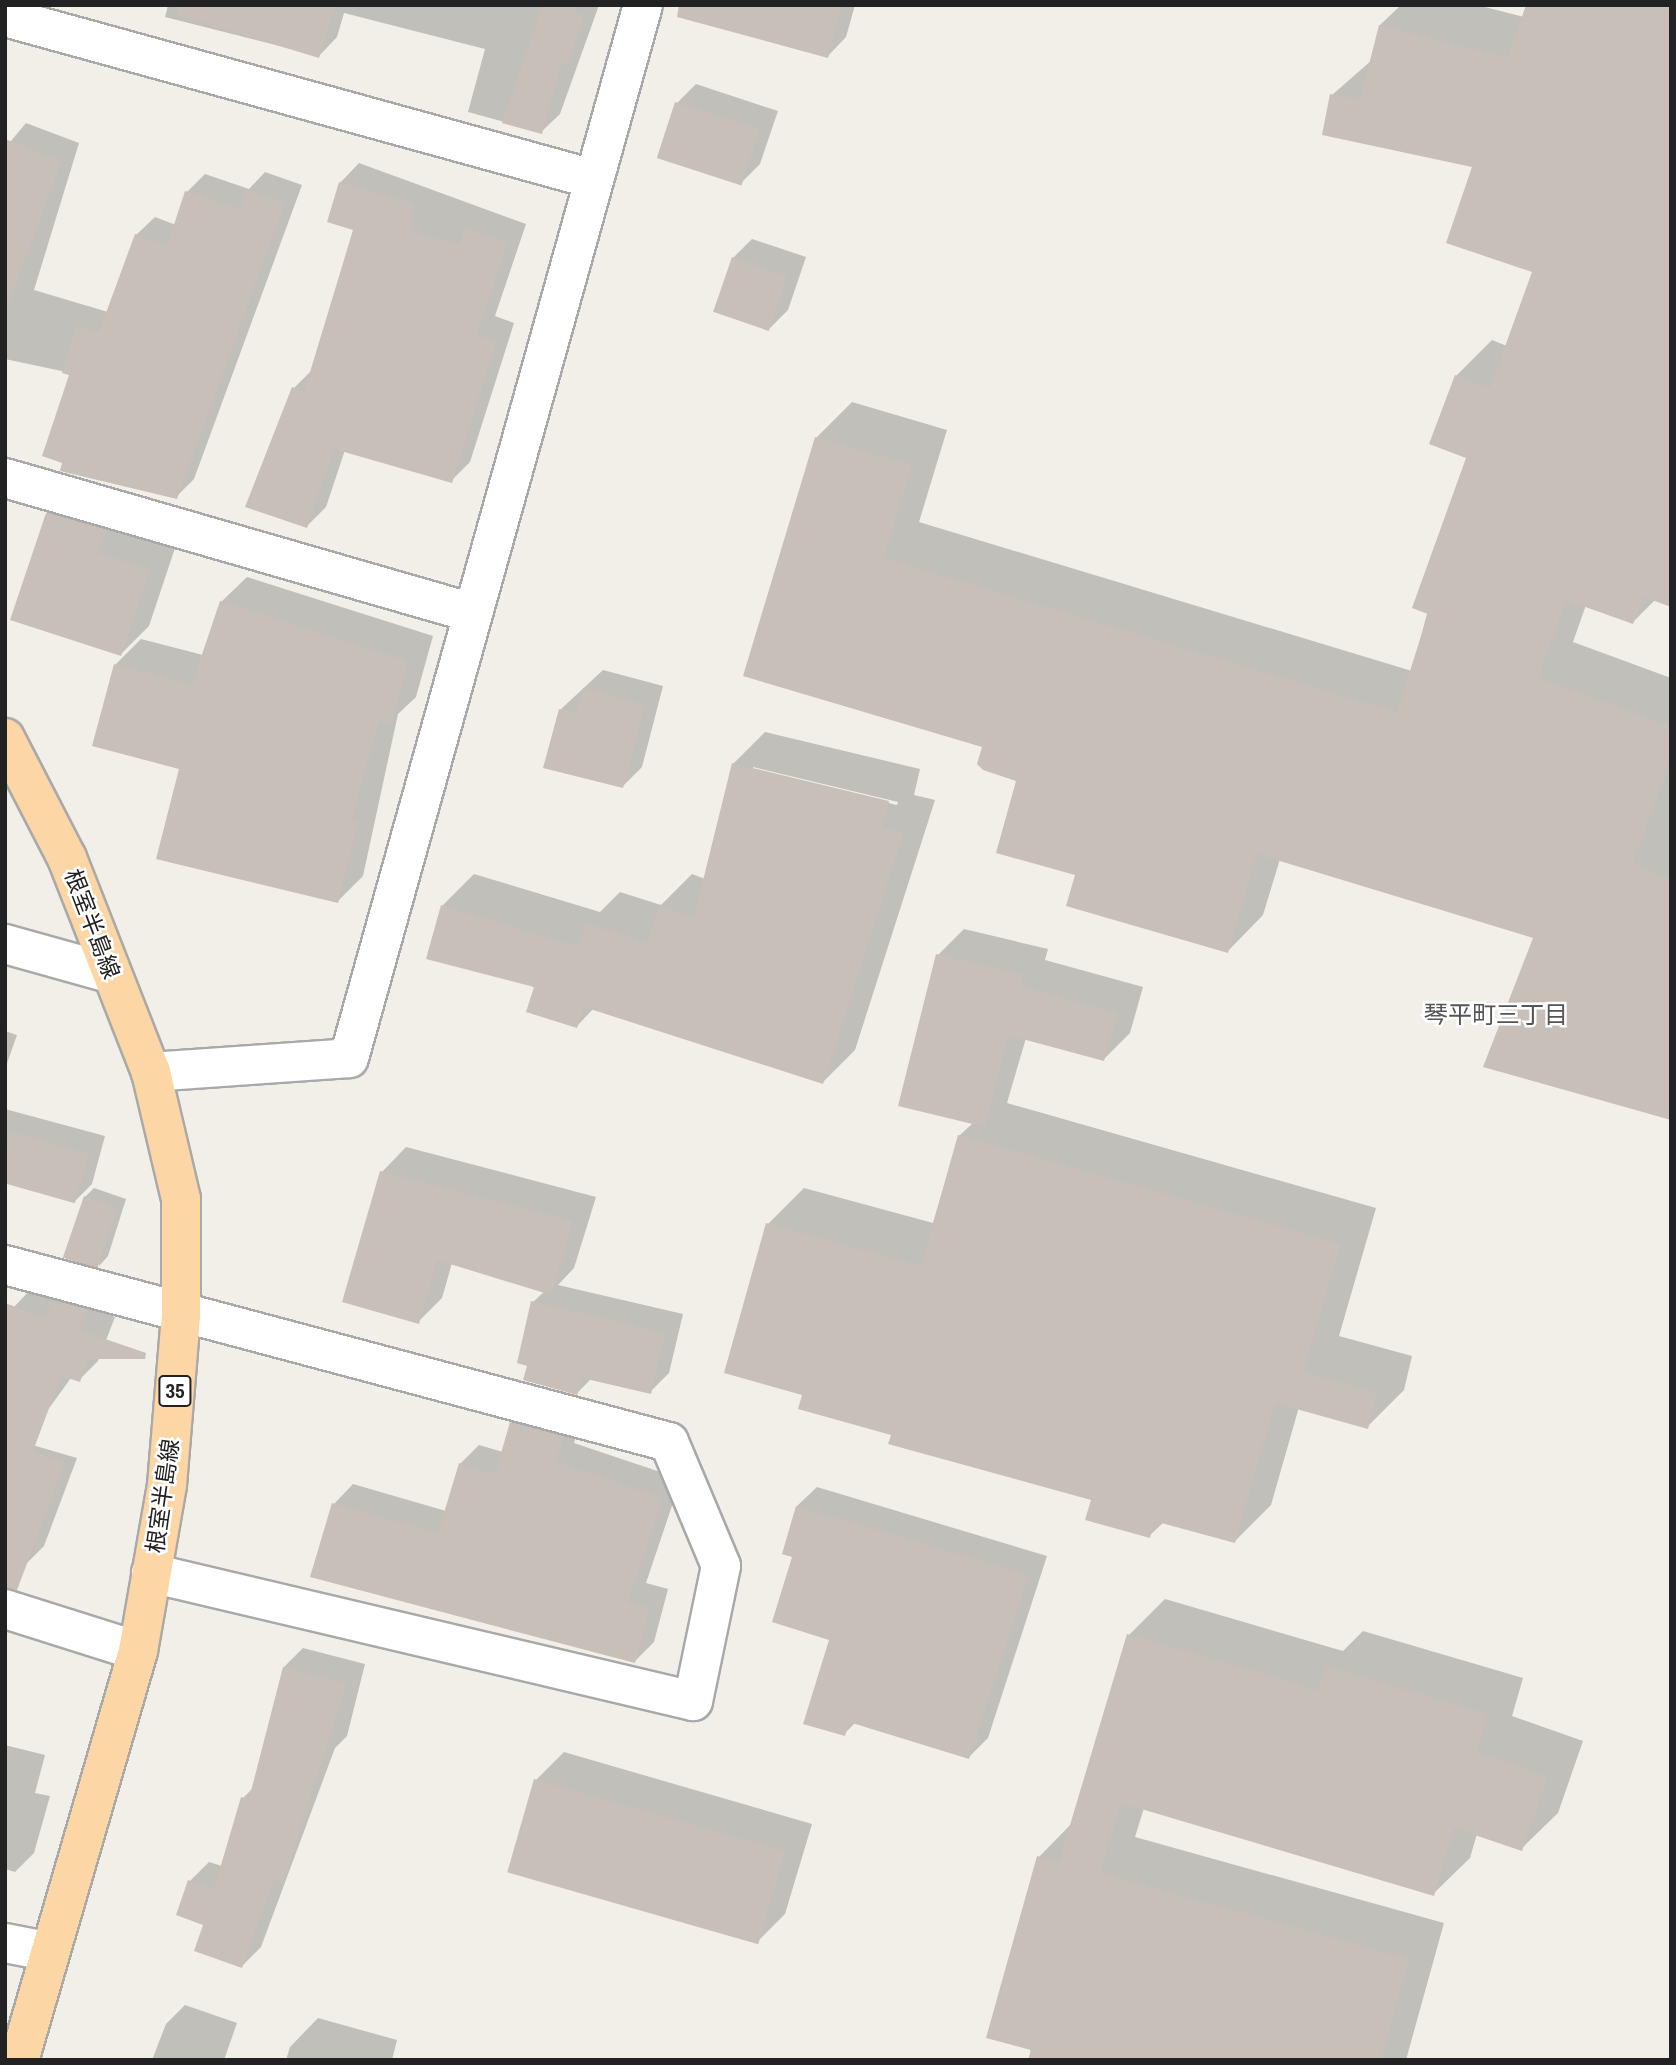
<!DOCTYPE html>
<html>
<head>
<meta charset="utf-8">
<style>
  body { margin:0 }
  #map { position:relative; width:1676px; height:2065px; overflow:hidden; background:#f2efe9; font-family:"Archivo Narrow","Noto Sans JP",sans-serif }
  div>[style] { position:absolute }
  .shadow>* { inset:0; background:#0003 }
  .building>* { inset:0; background:#c7bfb8; transform-origin:0 0 }
  .roads { filter:drop-shadow(2px 0 #a9a9a9) drop-shadow(-2px 0 #a9a9a9) drop-shadow(0 2px #a9a9a9) drop-shadow(0 -2px #a9a9a9) }
  .minor>* { height:38px; margin:-19px; padding:0 19px; transform-origin:19px; border-radius:19px; background:#fff }
  .primary>* { height:38px; margin:-19px; padding:0 19px; transform-origin:19px; border-radius:19px; background:#fcd6a4 }
  span { translate:-50% -50%; white-space:nowrap; text-align:center; line-height:1.15; -webkit-text-stroke:5px #fff; paint-order:stroke }
  .shield-label span { padding:2px 5px; background:#fff; border:2px solid; border-radius:5px; -webkit-text-stroke-width:0 }
  .shield-label { font-size:21px; color:#222; font-weight:700 }
  .street-label { font-size:23px; color:#222 }
  .neighbourhood-label { font-size:24px; color:#555 }
  .frame { position:absolute; inset:0; border:7px solid #222; pointer-events:none }
</style>
</head>
<body>
<div id="map">
  <div class="shadow">
    <div style="clip-path:polygon(168px 5px,599px 5px,560px 114px,541px 132px,468px 112px,485px 49px,344px 13px,337px 37px,319px 56px,165px 17px)"></div>
    <div style="clip-path:polygon(701px 5px,855px 5px,846px 37px,827px 57px)"></div>
    <div style="clip-path:polygon(1401px 5px,1477px 5px,1524px 17px,1655px 600px,1633px 622px,1586px 605px,1573px 642px,1671px 678px,1671px 1118px,1536px 937px,1280px 859px,1263px 915px,1228px 951px,1077px 874px,1018px 779px,984px 746px,745px 675px,817px 437px,852px 402px,947px 430px,919px 522px,1412px 671px,1468px 457px,1456px 376px,1492px 340px,1507px 346px,1534px 271px,1474px 165px,1332px 95px,1372px 60px,1380px 25px)"></div>
    <div style="clip-path:polygon(696px 84px,778px 111px,760px 164px,741px 183px,677px 103px)"></div>
    <div style="clip-path:polygon(26px 123px,79px 143px,34px 290px,108px 312px,136px 235px,155px 217px,176px 225px,187px 192px,205px 174px,249px 189px,265px 172px,302px 185px,194px 479px,176px 497px,71px 373px,5px 359px,5px 148px)"></div>
    <div style="clip-path:polygon(359px 163px,526px 224px,495px 316px,514px 323px,470px 462px,451px 481px,345px 450px,326px 507px,307px 526px,294px 388px,312px 370px,356px 229px,340px 183px)"></div>
    <div style="clip-path:polygon(752px 239px,806px 257px,788px 310px,769px 329px,733px 258px)"></div>
    <div style="clip-path:polygon(76px 485px,177px 542px,149px 626px,121px 654px,47px 513px)"></div>
    <div style="clip-path:polygon(247px 577px,433px 636px,416px 697px,398px 714px,363px 876px,337px 902px,181px 768px,116px 664px,141px 639px,203px 655px,221px 602px)"></div>
    <div style="clip-path:polygon(603px 670px,663px 686px,642px 767px,623px 786px,560px 710px)"></div>
    <div style="clip-path:polygon(evenodd,765px 732px,920px 769px,914px 795px,935px 800px,855px 1050px,823px 1082px,594px 1008px,577px 1026px,442px 906px,474px 874px,600px 912px,620px 892px,661px 905px,692px 874px,705px 879px,733px 764px,765px 732px,753px 767px,898px 802px,897px 805px,753px 771px,753px 767px)"></div>
    <div style="clip-path:polygon(964px 929px,1048px 949px,1045px 960px,1143px 987px,1130px 1033px,1104px 1059px,1026px 1038px,1007px 1103px,1376px 1208px,1339px 1336px,1412px 1356px,1404px 1390px,1367px 1427px,1299px 1407px,1271px 1505px,1235px 1541px,1164px 1522px,1149px 1536px,1093px 1499px,893px 1433px,804px 1394px,768px 1224px,804px 1188px,933px 1223px,959px 1136px,973px 1123px,938px 955px)"></div>
    <div style="clip-path:polygon(5px 1031px,17px 1035px,5px 1069px)"></div>
    <div style="clip-path:polygon(5px 1109px,105px 1136px,92px 1184px,74px 1202px,5px 1182px)"></div>
    <div style="clip-path:polygon(406px 1147px,596px 1197px,574px 1268px,558px 1285px,683px 1314px,669px 1373px,650px 1392px,591px 1379px,577px 1393px,529px 1364px,533px 1302px,545px 1291px,452px 1263px,442px 1298px,418px 1322px,382px 1172px)"></div>
    <div style="clip-path:polygon(94px 1188px,126px 1199px,108px 1256px,99px 1266px,85px 1197px)"></div>
    <div style="clip-path:polygon(33px 1287px,104px 1290px,97px 1310px,115px 1317px,98px 1361px,79px 1380px,71px 1378px,47px 1411px,14px 1307px)"></div>
    <div style="clip-path:polygon(531px 1404px,582px 1418px,574px 1443px,681px 1479px,646px 1583px,668px 1589px,654px 1642px,635px 1661px,334px 1504px,353px 1484px,446px 1511px,460px 1464px,479px 1445px,503px 1452px,512px 1423px)"></div>
    <div style="clip-path:polygon(5px 1437px,77px 1458px,44px 1546px,25px 1565px)"></div>
    <div style="clip-path:polygon(817px 1487px,1047px 1556px,988px 1738px,969px 1757px,856px 1722px,844px 1734px,831px 1638px,794px 1555px,797px 1506px)"></div>
    <div style="clip-path:polygon(1165px 1599px,1343px 1651px,1363px 1631px,1523px 1678px,1512px 1716px,1583px 1741px,1558px 1813px,1521px 1849px,1477px 1834px,1470px 1858px,1433px 1894px,1144px 1808px,1135px 1837px,1444px 1923px,1406px 2060px,1030px 2060px,1039px 1857px,1073px 1822px,1129px 1635px)"></div>
    <div style="clip-path:polygon(303px 1648px,365px 1664px,347px 1736px,335px 1748px,261px 1947px,242px 1966px,206px 1924px,190px 1881px,209px 1862px,222px 1866px,243px 1798px,254px 1787px,284px 1667px)"></div>
    <div style="clip-path:polygon(5px 1745px,45px 1755px,35px 1793px,50px 1796px,34px 1853px,15px 1872px,5px 1869px)"></div>
    <div style="clip-path:polygon(564px 1752px,812px 1824px,785px 1914px,756px 1943px,536px 1780px)"></div>
    <div style="clip-path:polygon(185px 2005px,237px 2023px,224px 2060px,152px 2060px,166px 2024px)"></div>
    <div style="clip-path:polygon(318px 2018px,397px 2040px,392px 2060px,286px 2060px,290px 2047px)"></div>
  </div>
  <div class="building">
    <div style="clip-path:polygon(178px 5px,335px 5px,319px 58px,177px 15px)"></div>
    <div style="clip-path:polygon(543px 5px,577px 5px,575px 13px,584px 16px,567px 66px,561px 64px,542px 134px,502px 123px)"></div>
    <div style="clip-path:polygon(679px 5px,842px 5px,828px 58px,677px 17px)"></div>
    <div style="clip-path:polygon(1526px 5px,1671px 5px,1671px 607px,1644px 597px,1633px 624px,1566px 600px,1538px 678px,1671px 726px,1671px 761px,1633px 863px,1671px 879px,1671px 1120px,1483px 1067px,1533px 938px,1257px 854px,1228px 953px,1066px 906px,1075px 875px,996px 853px,1016px 781px,983px 770px,977px 764px,982px 747px,743px 676px,815px 437px,912px 465px,884px 558px,1397px 712px,1428px 614px,1412px 608px,1466px 458px,1429px 444px,1455px 375px,1490px 388px,1532px 272px,1446px 243px,1472px 167px,1322px 135px,1330px 94px,1360px 100px,1379px 25px,1508px 57px)"></div>
    <div style="left:675px;top:102px;width:89px;height:59px;rotate:18deg"></div>
    <div style="clip-path:polygon(5px 139px,62px 161px,9px 301px,5px 301px)"></div>
    <div style="clip-path:polygon(339px 182px,415px 204px,409px 230px,459px 245px,465px 228px,508px 243px,477px 335px,496px 342px,452px 483px,334px 449px,307px 528px,245px 507px,292px 387px,304px 392px,353px 230px,327px 222px)"></div>
    <div style="clip-path:polygon(246px 190px,285px 203px,177px 499px,60px 471px,62px 463px,42px 456px,69px 375px,62px 373px,76px 325px,99px 332px,135px 234px,167px 246px,185px 191px,239px 209px)"></div>
    <div style="left:732px;top:257px;width:59px;height:58px;rotate:19deg"></div>
    <div style="clip-path:polygon(46px 513px,106px 530px,99px 553px,150px 570px,121px 656px,10px 620px)"></div>
    <div style="clip-path:polygon(220px 601px,408px 661px,391px 724px,379px 721px,351px 821px,358px 823px,338px 903px,156px 859px,179px 769px,92px 746px,114px 664px,192px 684px)"></div>
    <div style="clip-path:polygon(583px 688px,645px 705px,623px 788px,543px 768px,559px 709px,576px 713px)"></div>
    <div style="clip-path:polygon(732px 763px,889px 801px,883px 827px,904px 832px,823px 1084px,584px 1007px,577px 1028px,526px 1012px,534px 987px,426px 959px,441px 905px,579px 947px,586px 923px,647px 943px,659px 906px,694px 917px)"></div>
    <div style="clip-path:polygon(936px 954px,1023px 975px,1020px 986px,1118px 1013px,1104px 1061px,1008px 1035px,985px 1127px,898px 1106px)"></div>
    <div style="left:11px;top:1132px;width:81px;height:51px;rotate:16deg"></div>
    <div style="clip-path:polygon(958px 1135px,1341px 1244px,1303px 1372px,1377px 1393px,1368px 1429px,1275px 1403px,1235px 1543px,1154px 1521px,1150px 1538px,1085px 1520px,1091px 1500px,888px 1444px,891px 1435px,798px 1409px,802px 1395px,724px 1373px,766px 1223px,921px 1266px)"></div>
    <div style="clip-path:polygon(380px 1171px,573px 1221px,551px 1295px,437px 1260px,419px 1324px,342px 1302px)"></div>
    <div style="left:84px;top:1196px;width:36px;height:65px;rotate:19deg"></div>
    <div style="clip-path:polygon(51px 1300px,86px 1309px,79px 1330px,146px 1353px,145px 1359px,88px 1359px,80px 1382px,61px 1376px,33px 1451px,65px 1463px,17px 1590px,5px 1588px,5px 1303px,46px 1318px)"></div>
    <div style="clip-path:polygon(531px 1301px,665px 1333px,651px 1394px,582px 1378px,577px 1395px,523px 1380px,527px 1366px,517px 1363px)"></div>
    <div style="clip-path:polygon(510px 1422px,564px 1437px,556px 1462px,663px 1498px,628px 1602px,650px 1608px,635px 1663px,310px 1577px,332px 1503px,438px 1533px,459px 1463px,495px 1474px)"></div>
    <div style="clip-path:polygon(796px 1506px,1029px 1575px,969px 1759px,849px 1722px,845px 1736px,803px 1724px,829px 1640px,772px 1622px,792px 1557px,782px 1554px)"></div>
    <div style="clip-path:polygon(1127px 1634px,1319px 1690px,1326px 1666px,1488px 1714px,1477px 1752px,1548px 1777px,1522px 1851px,1454px 1828px,1434px 1896px,1121px 1803px,1100px 1873px,1409px 1959px,1381px 2060px,1028px 2060px,1031px 2050px,986px 2038px,1037px 1856px,1059px 1862px)"></div>
    <div style="clip-path:polygon(283px 1667px,347px 1683px,283px 1883px,274px 1880px,242px 1968px,194px 1951px,203px 1925px,176px 1915px,188px 1880px,214px 1889px,241px 1797px,249px 1799px)"></div>
    <div style="left:534px;top:1779px;width:261px;height:97px;rotate:16deg"></div>
  </div>
  <div class="roads">
    <div class="minor">
      <div style="left:5px;top:17px;width:610px;rotate:15.4deg"></div>
      <div style="left:5px;top:478px;width:483px;rotate:16.1deg"></div>
      <div style="left:5px;top:944px;width:108px;rotate:15.6deg"></div>
      <div style="left:151px;top:1072px;width:198px;rotate:-4deg"></div>
      <div style="left:349px;top:1058px;width:1093px;rotate:-74.4deg"></div>
      <div style="left:5px;top:1265px;width:687px;rotate:14.93deg"></div>
      <div style="left:669px;top:1442px;width:134px;rotate:67.2deg"></div>
      <div style="left:721px;top:1566px;width:138px;rotate:101.7deg"></div>
      <div style="left:693px;top:1701px;width:557px;rotate:-166.71deg"></div>
      <div style="left:5px;top:1609px;width:139px;rotate:17.5deg"></div>
      <div style="left:5px;top:1943px;width:42px;rotate:11deg"></div>
    </div>
    <div class="primary">
      <div style="left:5px;top:738px;width:135px;rotate:62.7deg"></div>
      <div style="left:67px;top:858px;width:230px;rotate:68.6deg"></div>
      <div style="left:151px;top:1072px;width:130px;rotate:76.7deg"></div>
      <div style="left:181px;top:1199px;width:116px;rotate:90deg"></div>
      <div style="left:181px;top:1315px;width:171px;rotate:94.7deg"></div>
      <div style="left:167px;top:1485px;width:169px;rotate:99.9deg"></div>
      <div style="left:138px;top:1651px;width:426px;rotate:106.2deg"></div>
    </div>
  </div>
  <div class="shield-label">
    <span style="left:175px;top:1391px">35</span>
  </div>
  <div class="street-label">
    <span style="left:92px;top:924px;rotate:69deg">根室半島線</span>
    <span style="left:163px;top:1496px;rotate:-82deg">根室半島線</span>
  </div>
  <div class="neighbourhood-label">
    <span style="left:1496px;top:1015px">琴平町三丁目</span>
  </div>
  <div class="frame"></div>
</div>
</body>
</html>
